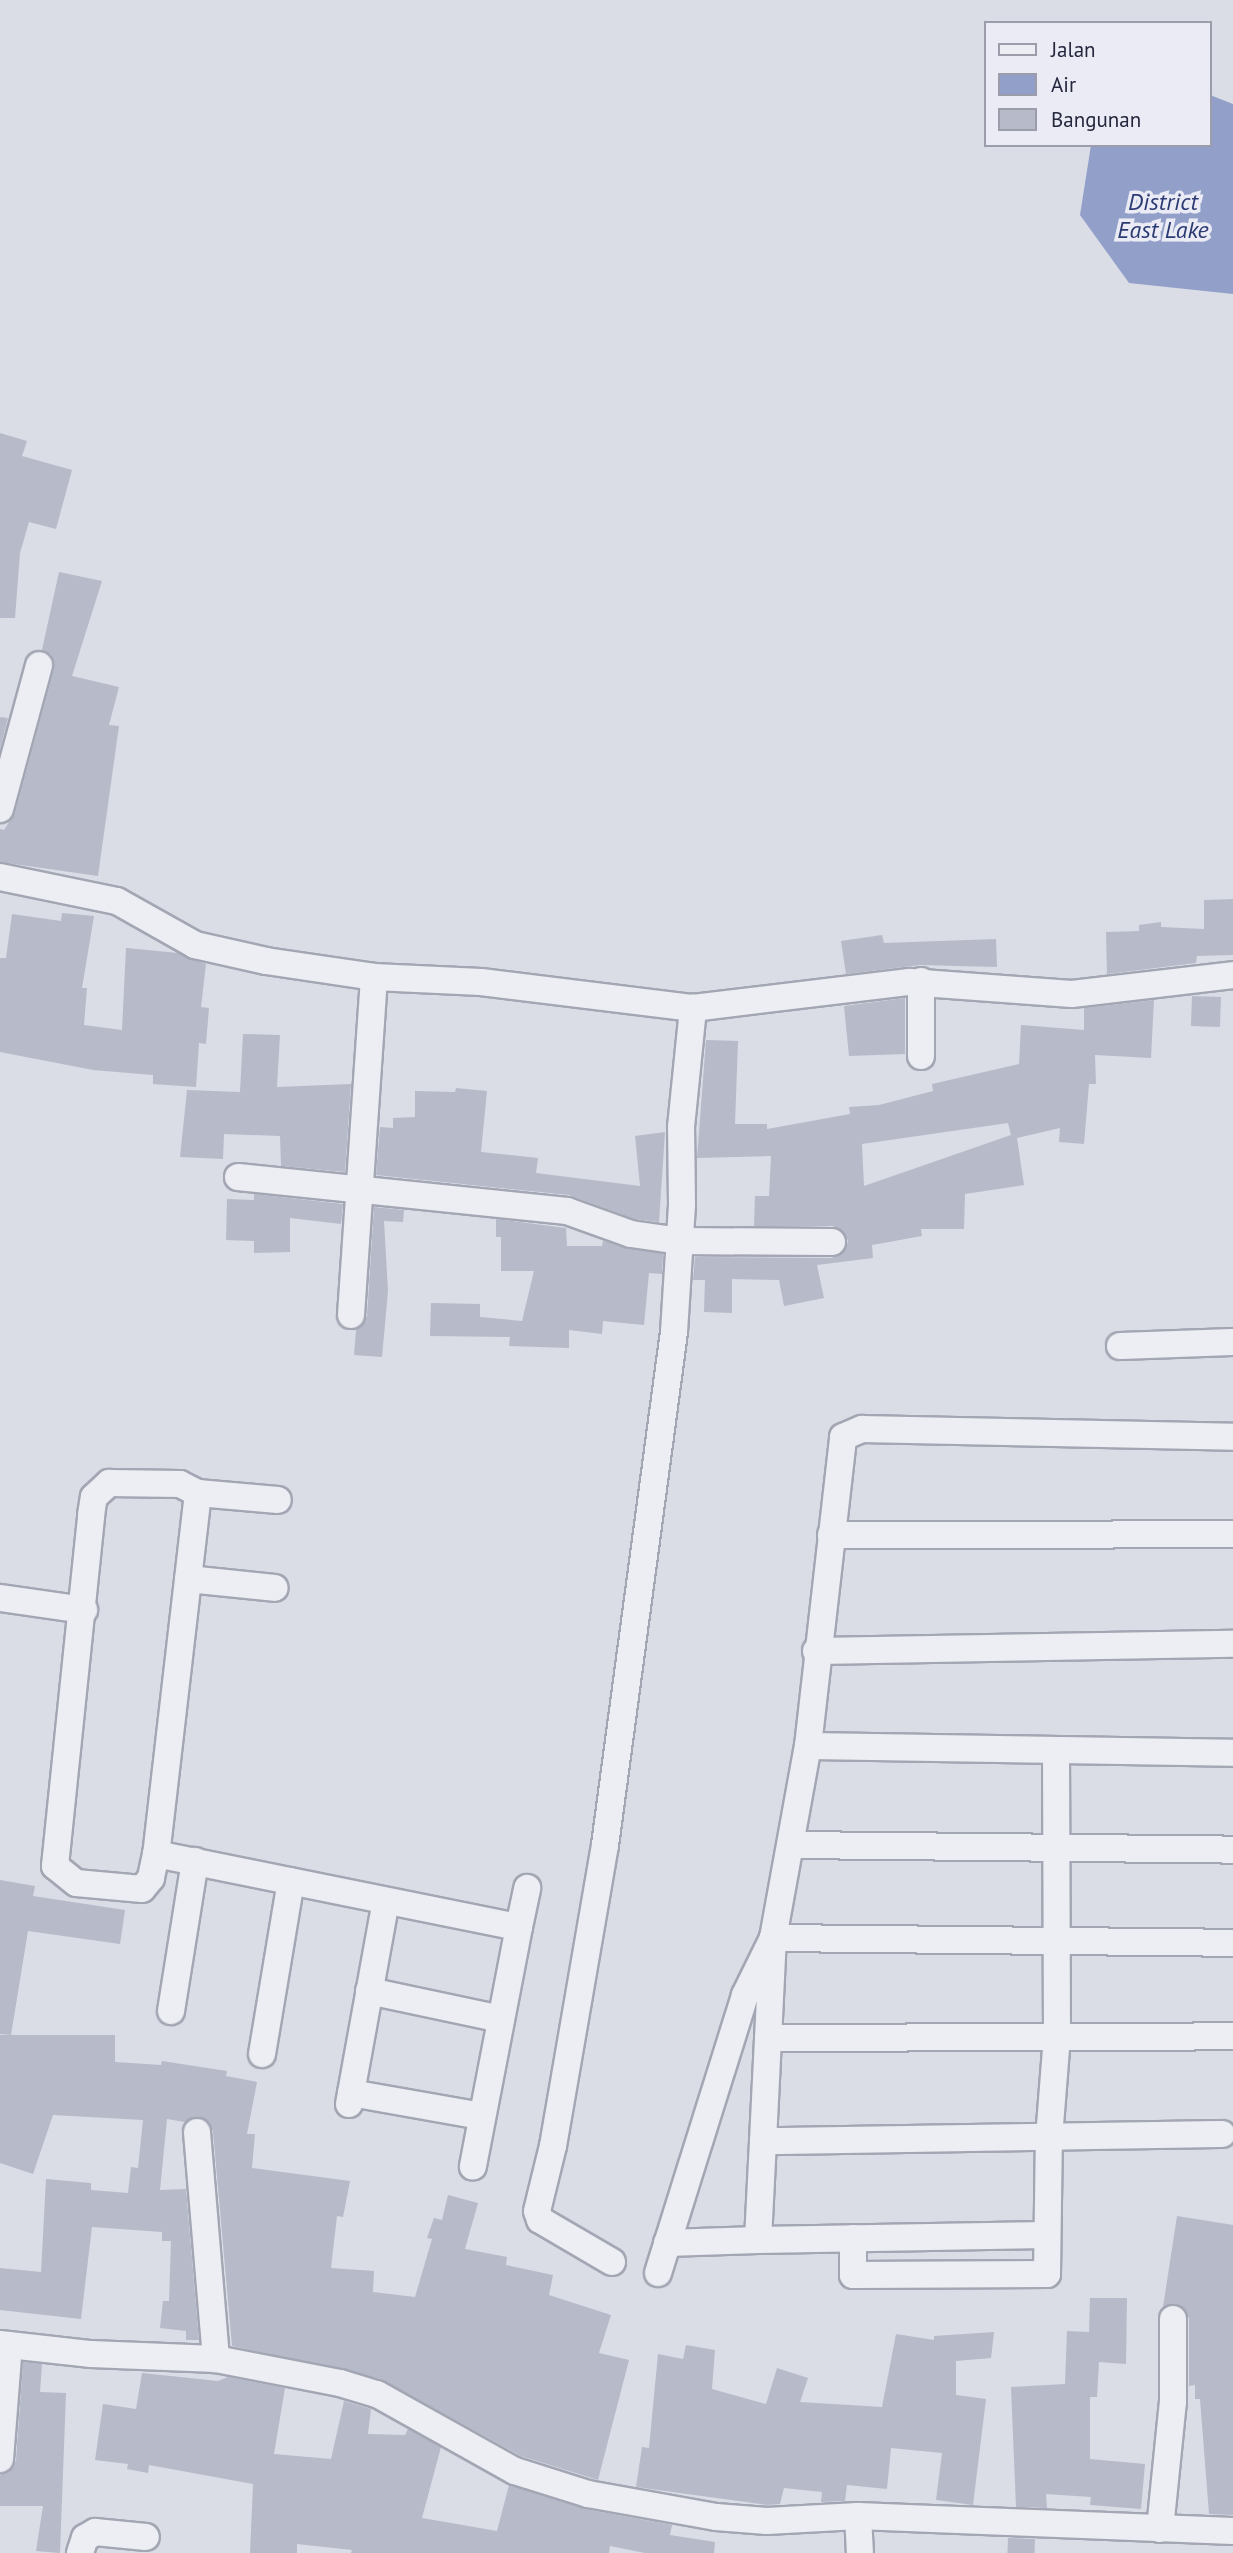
<!DOCTYPE html>
<html>
<head>
<meta charset="utf-8">
<style>
  body { margin:0 }
  #map { position:relative; width:1233px; height:2553px; overflow:hidden; background:#dadce6; font-family:"PT Sans",sans-serif }
  div>[style] { position:absolute }
  .water>* { inset:0; background:#92a0c9 }
  .building>* { inset:0; background:#b7bac9; transform-origin:0 0 }
  .roads { filter:drop-shadow(2px 0 #a3a6b3) drop-shadow(-2px 0 #a3a6b3) drop-shadow(0 2px #a3a6b3) drop-shadow(0 -2px #a3a6b3) }
  .street>* { height:26px; margin:-13px; padding:0 13px; transform-origin:13px; border-radius:13px; background:#edeef4 }
  span { translate:-50% -50%; white-space:nowrap; text-align:center; line-height:1.15; -webkit-text-stroke:7px #eaebf4; paint-order:stroke }
  .water-label { font-size:24px; color:#2c3a73; font-style:italic }
  .legend { position:absolute; left:984px; top:21px; width:228px; height:126px; box-sizing:border-box; background:#eaebf4; border:2px solid #9b9dab; margin:0; padding:9px 12px; list-style:none; font-size:21px; color:#24273d }
  .legend li { display:flex; align-items:center; gap:14px; height:35px }
  .legend b { width:35px; border:2px solid #9b9dab }
</style>
</head>
<body>
<div id="map">
  <div class="water">
    <div style="clip-path:polygon(1210px 95px,1233px 104px,1233px 294px,1129px 283px,1080px 215px,1091px 145px,1210px 145px)"></div>
  </div>
  <div class="building">
    <div style="clip-path:polygon(0 433px,27px 441px,22px 456px,72px 470px,56px 529px,29px 522px,20px 553px,15px 618px,0 618px)"></div>
    <div style="clip-path:polygon(59px 572px,102px 581px,72px 676px,119px 687px,109px 725px,119px 726px,98px 876px,0 862px,0 829px,4px 830px,15px 813px,54px 669px,51px 654px,42px 650px)"></div>
    <div style="clip-path:polygon(0 717px,8px 718px,0 749px)"></div>
    <div style="clip-path:polygon(1233px 899px,1233px 955px,1197px 956px,1196px 963px,1107px 974px,1106px 932px,1139px 931px,1139px 925px,1161px 922px,1161px 927px,1204px 929px,1204px 900px)"></div>
    <div style="clip-path:polygon(62px 913px,94px 916px,82px 988px,87px 988px,84px 1025px,122px 1030px,126px 948px,178px 953px,206px 964px,201px 1007px,209px 1008px,206px 1044px,199px 1043px,196px 1087px,153px 1084px,153px 1075px,93px 1070px,0 1052px,0 958px,6px 958px,12px 914px,61px 921px)"></div>
    <div style="clip-path:polygon(882px 935px,884px 943px,996px 939px,997px 967px,920px 965px,846px 974px,841px 941px)"></div>
    <div style="left:1192px;top:996px;width:29px;height:30px;rotate:2deg"></div>
    <div style="clip-path:polygon(905px 998px,905px 1054px,849px 1056px,844px 1006px)"></div>
    <div style="clip-path:polygon(evenodd,1154px 1000px,1151px 1058px,1095px 1055px,1096px 1084px,1089px 1084px,1084px 1144px,1059px 1142px,1060px 1128px,1017px 1138px,1024px 1185px,965px 1194px,964px 1229px,921px 1229px,922px 1236px,872px 1245px,873px 1258px,817px 1265px,824px 1298px,784px 1306px,779px 1280px,732px 1279px,732px 1313px,704px 1312px,705px 1280px,693px 1280px,695px 1257px,832px 1258px,845px 1250px,848px 1241px,845px 1234px,833px 1226px,754px 1226px,755px 1196px,769px 1196px,771px 1156px,697px 1158px,706px 1040px,738px 1041px,735px 1124px,767px 1124px,767px 1129px,850px 1114px,849px 1107px,879px 1105px,933px 1091px,932px 1084px,1019px 1064px,1021px 1025px,1084px 1030px,1084px 1008px,1154px 1000px,1008px 1123px,1011px 1135px,864px 1186px,862px 1144px,1008px 1123px)"></div>
    <div style="clip-path:polygon(243px 1034px,280px 1035px,277px 1087px,351px 1084px,345px 1172px,281px 1166px,280px 1136px,224px 1134px,223px 1159px,180px 1157px,187px 1090px,240px 1092px)"></div>
    <div style="clip-path:polygon(456px 1088px,487px 1091px,481px 1152px,538px 1158px,536px 1173px,640px 1186px,635px 1136px,665px 1132px,659px 1222px,635px 1219px,569px 1195px,376px 1175px,380px 1127px,393px 1128px,393px 1118px,415px 1117px,415px 1091px,455px 1092px)"></div>
    <div style="clip-path:polygon(254px 1194px,343px 1204px,341px 1224px,290px 1218px,290px 1252px,254px 1253px,254px 1241px,226px 1240px,227px 1199px,254px 1200px)"></div>
    <div style="clip-path:polygon(374px 1207px,404px 1210px,403px 1222px,384px 1221px,388px 1291px,382px 1357px,354px 1355px,356px 1330px,367px 1316px)"></div>
    <div style="clip-path:polygon(496px 1219px,566px 1228px,567px 1246px,602px 1246px,603px 1241px,663px 1254px,662px 1274px,649px 1273px,644px 1325px,603px 1321px,602px 1334px,569px 1330px,569px 1348px,509px 1346px,510px 1337px,430px 1336px,431px 1303px,480px 1304px,480px 1317px,522px 1321px,534px 1271px,501px 1271px,501px 1237px,496px 1237px)"></div>
    <div style="clip-path:polygon(0 1880px,35px 1886px,33px 1896px,125px 1910px,120px 1944px,28px 1931px,11px 2035px,0 2034px)"></div>
    <div style="clip-path:polygon(0 2035px,115px 2035px,115px 2062px,161px 2065px,162px 2061px,227px 2071px,226px 2076px,257px 2082px,247px 2134px,255px 2134px,252px 2168px,350px 2181px,343px 2217px,337px 2216px,331px 2268px,374px 2271px,373px 2292px,415px 2297px,432px 2239px,427px 2238px,434px 2218px,442px 2220px,448px 2195px,478px 2203px,465px 2249px,507px 2257px,506px 2265px,553px 2275px,549px 2295px,611px 2315px,599px 2353px,629px 2360px,598px 2480px,521px 2456px,381px 2379px,232px 2346px,213px 2131px,203px 2118px,185px 2122px,167px 2119px,160px 2190px,186px 2189px,199px 2340px,186px 2340px,186px 2331px,160px 2328px,163px 2301px,169px 2301px,171px 2241px,162px 2241px,162px 2232px,92px 2227px,81px 2319px,0 2310px,0 2268px,41px 2272px,46px 2179px,91px 2183px,91px 2190px,128px 2193px,131px 2167px,138px 2168px,143px 2120px,53px 2115px,33px 2174px,0 2163px)"></div>
    <div style="clip-path:polygon(1177px 2216px,1233px 2225px,1233px 2515px,1209px 2514px,1200px 2399px,1195px 2399px,1195px 2385px,1189px 2386px,1189px 2318px,1180px 2305px,1163px 2307px)"></div>
    <div style="clip-path:polygon(1090px 2298px,1127px 2298px,1126px 2364px,1099px 2362px,1097px 2397px,1090px 2397px,1090px 2459px,1145px 2464px,1141px 2509px,1090px 2505px,1091px 2497px,1046px 2494px,1047px 2508px,1016px 2507px,1011px 2387px,1065px 2384px,1067px 2331px,1089px 2332px)"></div>
    <div style="clip-path:polygon(994px 2332px,991px 2358px,956px 2361px,956px 2395px,986px 2399px,973px 2505px,936px 2500px,942px 2453px,891px 2448px,887px 2489px,847px 2485px,845px 2501px,821px 2502px,822px 2492px,784px 2488px,780px 2504px,767px 2505px,636px 2487px,642px 2447px,649px 2448px,658px 2354px,683px 2359px,686px 2345px,715px 2350px,712px 2389px,766px 2404px,777px 2368px,808px 2378px,800px 2402px,882px 2407px,896px 2334px,934px 2340px,934px 2336px)"></div>
    <div style="clip-path:polygon(23px 2362px,42px 2364px,40px 2392px,66px 2393px,60px 2553px,36px 2551px,43px 2506px,0 2506px,0 2475px,13px 2468px,16px 2460px)"></div>
    <div style="clip-path:polygon(142px 2373px,218px 2381px,228px 2377px,285px 2388px,274px 2454px,331px 2459px,344px 2401px,371px 2409px,368px 2434px,405px 2435px,408px 2429px,441px 2447px,422px 2518px,497px 2531px,509px 2485px,585px 2509px,672px 2525px,670px 2535px,715px 2542px,714px 2553px,645px 2553px,610px 2546px,609px 2553px,351px 2553px,352px 2550px,297px 2544px,297px 2553px,250px 2553px,253px 2484px,149px 2465px,148px 2473px,127px 2469px,128px 2464px,95px 2460px,103px 2404px,136px 2409px)"></div>
    <div style="left:1008px;top:2538px;width:27px;height:15px;rotate:2deg"></div>
  </div>
  <div class="roads">
    <div class="street">
      <div style="left:0;top:809px;width:149px;rotate:-74.8deg"></div>
      <div style="left:0;top:877px;width:119px;rotate:11.6deg"></div>
      <div style="left:117px;top:901px;width:90px;rotate:29.4deg"></div>
      <div style="left:195px;top:945px;width:73px;rotate:12.7deg"></div>
      <div style="left:266px;top:961px;width:109px;rotate:8.4deg"></div>
      <div style="left:374px;top:977px;width:107px;rotate:2.7deg"></div>
      <div style="left:481px;top:982px;width:214px;rotate:7deg"></div>
      <div style="left:693px;top:1008px;width:218px;rotate:-6.9deg"></div>
      <div style="left:909px;top:982px;width:163px;rotate:4.2deg"></div>
      <div style="left:1072px;top:994px;width:162px;rotate:-6.7deg"></div>
      <div style="left:921px;top:1056px;width:75px;rotate:-90deg"></div>
      <div style="left:238px;top:1177px;width:331px;rotate:5.9deg"></div>
      <div style="left:567px;top:1211px;width:68px;rotate:19.8deg"></div>
      <div style="left:631px;top:1234px;width:49px;rotate:8.1deg"></div>
      <div style="left:680px;top:1241px;width:152px;rotate:0.4deg"></div>
      <div style="left:351px;top:1315px;width:339px;rotate:-86.1deg"></div>
      <div style="left:1120px;top:1346px;width:113px;rotate:-2deg"></div>
      <div style="left:109px;top:1483px;width:71px;rotate:0.8deg"></div>
      <div style="left:180px;top:1484px;width:20px;rotate:27deg"></div>
      <div style="left:198px;top:1493px;width:363px;rotate:96.6deg"></div>
      <div style="left:156px;top:1854px;width:25px;rotate:102deg"></div>
      <div style="left:151px;top:1878px;width:14px;rotate:129deg"></div>
      <div style="left:142px;top:1889px;width:66px;rotate:-174.8deg"></div>
      <div style="left:76px;top:1883px;width:27px;rotate:-141deg"></div>
      <div style="left:55px;top:1866px;width:353px;rotate:-84.1deg"></div>
      <div style="left:91px;top:1515px;width:18px;rotate:-81deg"></div>
      <div style="left:94px;top:1497px;width:21px;rotate:-43deg"></div>
      <div style="left:198px;top:1493px;width:80px;rotate:5deg"></div>
      <div style="left:831px;top:1535px;width:402px;rotate:-0.1deg"></div>
      <div style="left:188px;top:1579px;width:87px;rotate:5.9deg"></div>
      <div style="left:0;top:1598px;width:85px;rotate:8.1deg"></div>
      <div style="left:816px;top:1651px;width:417px;rotate:-1deg"></div>
      <div style="left:808px;top:1746px;width:425px;rotate:0.9deg"></div>
      <div style="left:792px;top:1845px;width:441px;rotate:0.6deg"></div>
      <div style="left:156px;top:1854px;width:370px;rotate:11.4deg"></div>
      <div style="left:519px;top:1927px;width:244px;rotate:100.9deg"></div>
      <div style="left:519px;top:1927px;width:40px;rotate:-78deg"></div>
      <div style="left:369px;top:1991px;width:135px;rotate:12deg"></div>
      <div style="left:171px;top:2011px;width:152px;rotate:-80.9deg"></div>
      <div style="left:768px;top:2038px;width:465px;rotate:-0.2deg"></div>
      <div style="left:262px;top:2054px;width:175px;rotate:-80.5deg"></div>
      <div style="left:351px;top:2093px;width:133px;rotate:10deg"></div>
      <div style="left:349px;top:2104px;width:206px;rotate:-79.7deg"></div>
      <div style="left:197px;top:2132px;width:228px;rotate:85.2deg"></div>
      <div style="left:1222px;top:2134px;width:459px;rotate:179.1deg"></div>
      <div style="left:763px;top:2141px;width:203px;rotate:-87.2deg"></div>
      <div style="left:773px;top:1938px;width:195px;rotate:-79.7deg"></div>
      <div style="left:808px;top:1746px;width:311px;rotate:-83.5deg"></div>
      <div style="left:843px;top:1437px;width:21px;rotate:-23deg"></div>
      <div style="left:862px;top:1429px;width:371px;rotate:1.2deg"></div>
      <div style="left:763px;top:2141px;width:99px;rotate:92.9deg"></div>
      <div style="left:758px;top:2240px;width:288px;rotate:-1deg"></div>
      <div style="left:853px;top:2238px;width:37px;rotate:90deg"></div>
      <div style="left:853px;top:2275px;width:194px;rotate:-0.3deg"></div>
      <div style="left:1047px;top:2274px;width:136px;rotate:-89.2deg"></div>
      <div style="left:1049px;top:2138px;width:101px;rotate:-85.5deg"></div>
      <div style="left:1057px;top:2037px;width:287px;rotate:-90.2deg"></div>
      <div style="left:667px;top:2243px;width:91px;rotate:-1.9deg"></div>
      <div style="left:612px;top:2262px;width:83px;rotate:-149.7deg"></div>
      <div style="left:540px;top:2220px;width:9px;rotate:-108deg"></div>
      <div style="left:537px;top:2211px;width:67px;rotate:-76.2deg"></div>
      <div style="left:553px;top:2146px;width:305px;rotate:-80.2deg"></div>
      <div style="left:605px;top:1845px;width:518px;rotate:-82.34deg"></div>
      <div style="left:674px;top:1332px;width:127px;rotate:-86.4deg"></div>
      <div style="left:682px;top:1205px;width:78px;rotate:-90.7deg"></div>
      <div style="left:681px;top:1127px;width:120px;rotate:-84.2deg"></div>
      <div style="left:658px;top:2273px;width:291px;rotate:-72.6deg"></div>
      <div style="left:745px;top:1995px;width:64px;rotate:-63.8deg"></div>
      <div style="left:773px;top:1938px;width:460px;rotate:0.6deg"></div>
      <div style="left:0;top:2344px;width:92px;rotate:6.3deg"></div>
      <div style="left:91px;top:2354px;width:125px;rotate:2.3deg"></div>
      <div style="left:216px;top:2359px;width:126px;rotate:11deg"></div>
      <div style="left:340px;top:2383px;width:39px;rotate:17deg"></div>
      <div style="left:377px;top:2394px;width:158px;rotate:29.2deg"></div>
      <div style="left:515px;top:2471px;width:77px;rotate:17.5deg"></div>
      <div style="left:588px;top:2494px;width:130px;rotate:10.2deg"></div>
      <div style="left:716px;top:2517px;width:51px;rotate:4.5deg"></div>
      <div style="left:767px;top:2521px;width:91px;rotate:-3.1deg"></div>
      <div style="left:858px;top:2516px;width:375px;rotate:2.3deg"></div>
      <div style="left:0;top:2459px;width:114px;rotate:-85.5deg"></div>
      <div style="left:858px;top:2516px;width:37px;rotate:87deg"></div>
      <div style="left:1160px;top:2529px;width:128px;rotate:-84.2deg"></div>
      <div style="left:1173px;top:2402px;width:83px;rotate:-90deg"></div>
      <div style="left:80px;top:2553px;width:16px;rotate:-72deg"></div>
      <div style="left:85px;top:2538px;width:12px;rotate:-31deg"></div>
      <div style="left:95px;top:2532px;width:51px;rotate:5.6deg"></div>
    </div>
  </div>
  <div class="water-label">
    <span style="left:1163px;top:216px">District<br>East Lake</span>
  </div>
  <ul class="legend">
  <li><b style="height:9px;background:#edeef4"></b>Jalan</li>
  <li><b style="height:19px;background:#92a0c9"></b>Air</li>
  <li><b style="height:19px;background:#b7bac9"></b>Bangunan</li>
  </ul>
</div>
</body>
</html>
